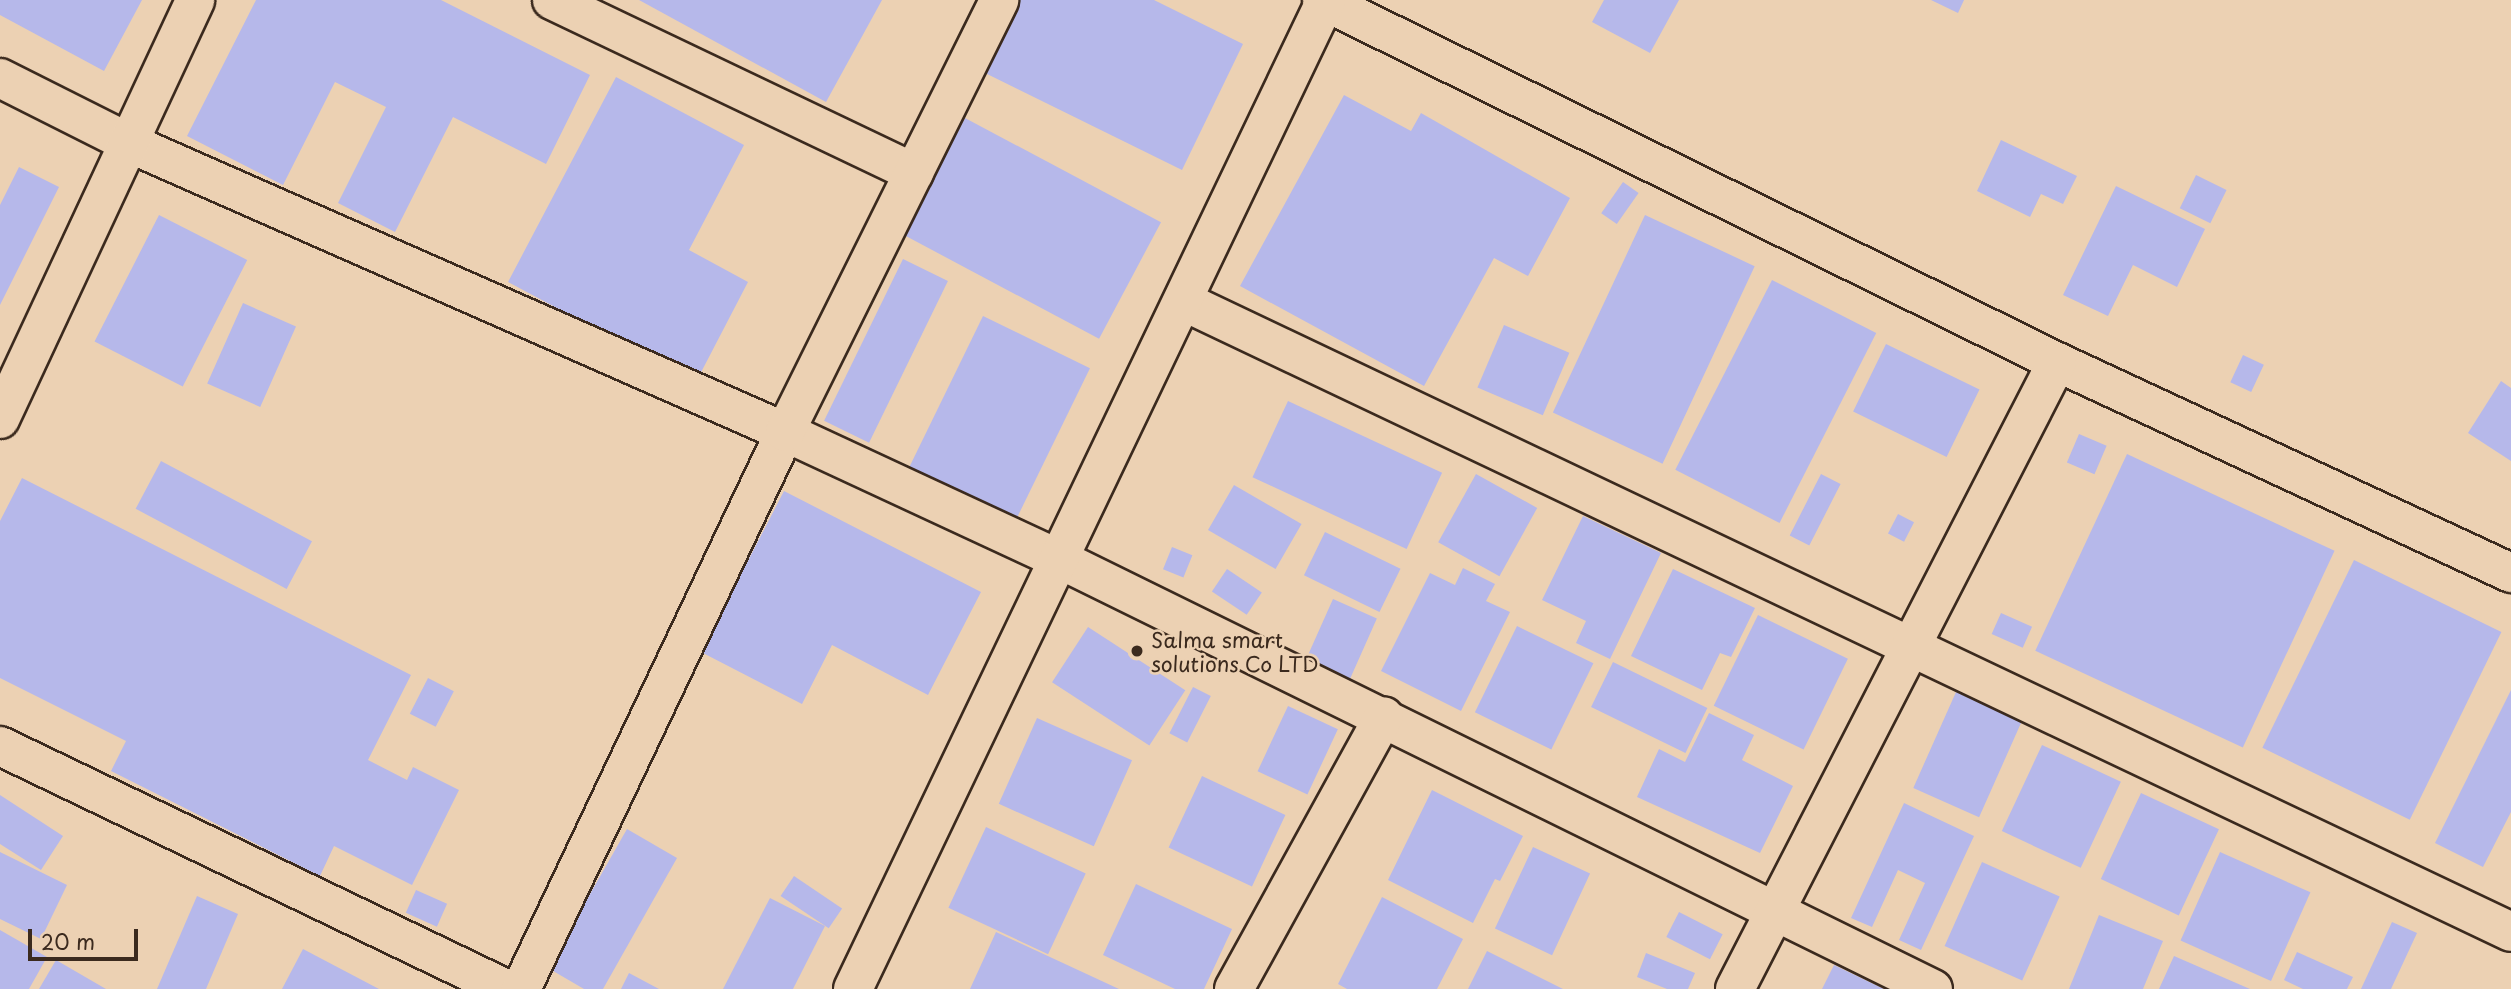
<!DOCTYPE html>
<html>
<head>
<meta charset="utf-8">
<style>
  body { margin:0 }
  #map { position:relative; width:2511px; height:989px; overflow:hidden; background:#ecd1b3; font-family:"Playpen Sans",sans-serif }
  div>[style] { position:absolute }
  .building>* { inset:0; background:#b6b8ea; transform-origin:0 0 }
  .roads { filter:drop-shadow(2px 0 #3b2a1e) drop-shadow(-2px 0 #3b2a1e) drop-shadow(0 2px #3b2a1e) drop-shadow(0 -2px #3b2a1e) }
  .minor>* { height:38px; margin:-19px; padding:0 19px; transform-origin:19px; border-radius:19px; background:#ecd1b3 }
  .dots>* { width:19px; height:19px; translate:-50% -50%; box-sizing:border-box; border:4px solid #ecd1b3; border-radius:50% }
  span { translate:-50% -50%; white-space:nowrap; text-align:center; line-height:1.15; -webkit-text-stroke:5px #ecd1b3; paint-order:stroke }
  .poi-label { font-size:21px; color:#3b2a1e }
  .left { translate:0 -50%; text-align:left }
  .scale { position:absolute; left:28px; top:929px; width:110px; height:32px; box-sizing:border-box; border:4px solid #3b2a1e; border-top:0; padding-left:9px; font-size:21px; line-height:24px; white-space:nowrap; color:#3b2a1e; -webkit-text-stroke:5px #ecd1b3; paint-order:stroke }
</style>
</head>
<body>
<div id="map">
  <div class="building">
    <div style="clip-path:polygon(0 0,142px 0,104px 71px,0 15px)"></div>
    <div style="clip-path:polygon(256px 0,441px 0,590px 75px,546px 164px,453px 117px,395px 232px,338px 203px,386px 107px,335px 82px,283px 185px,187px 136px)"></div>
    <div style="clip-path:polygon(639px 0,882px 0,826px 102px)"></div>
    <div style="clip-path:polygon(1019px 0,1154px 0,1243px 44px,1182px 170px,983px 72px)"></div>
    <div style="clip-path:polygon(1604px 0,1679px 0,1650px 53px,1592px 22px)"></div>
    <div style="clip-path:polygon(1931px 0,1964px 0,1958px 13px)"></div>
    <div style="clip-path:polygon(616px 77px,744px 145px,689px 250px,748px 282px,696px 382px,508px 282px)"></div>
    <div style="clip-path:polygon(1344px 95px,1411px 131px,1421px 113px,1570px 198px,1528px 276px,1494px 258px,1424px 386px,1240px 286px)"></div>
    <div style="left:965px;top:118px;width:222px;height:132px;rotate:28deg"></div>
    <div style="clip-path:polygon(2001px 140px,2077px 176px,2063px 204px,2041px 194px,2030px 217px,1977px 191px)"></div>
    <div style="clip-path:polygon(19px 167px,59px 187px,0 305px,0 205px)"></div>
    <div style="left:2196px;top:175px;width:34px;height:37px;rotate:26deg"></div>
    <div style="left:1623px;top:182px;width:19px;height:38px;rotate:35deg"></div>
    <div style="clip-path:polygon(2116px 186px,2205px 229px,2177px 287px,2133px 265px,2108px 316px,2063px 295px)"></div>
    <div style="left:159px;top:215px;width:99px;height:142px;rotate:27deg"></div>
    <div style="left:1645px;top:215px;width:121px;height:218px;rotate:25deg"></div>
    <div style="left:903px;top:259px;width:50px;height:180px;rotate:26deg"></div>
    <div style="left:1772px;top:280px;width:117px;height:213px;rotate:27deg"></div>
    <div style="left:243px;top:303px;width:58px;height:88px;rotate:24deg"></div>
    <div style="left:983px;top:316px;width:119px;height:173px;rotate:26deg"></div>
    <div style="left:1504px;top:325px;width:71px;height:68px;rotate:23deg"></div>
    <div style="left:1886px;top:344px;width:104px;height:75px;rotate:26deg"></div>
    <div style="left:2243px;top:355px;width:23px;height:30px;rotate:25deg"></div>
    <div style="clip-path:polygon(2501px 381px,2511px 388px,2511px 461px,2468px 433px)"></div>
    <div style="left:1288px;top:401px;width:170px;height:84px;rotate:25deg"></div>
    <div style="left:2079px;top:434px;width:30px;height:31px;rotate:23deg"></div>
    <div style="left:2127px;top:454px;width:229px;height:217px;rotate:25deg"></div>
    <div style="left:161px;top:461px;width:171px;height:54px;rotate:28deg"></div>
    <div style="left:1476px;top:474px;width:70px;height:78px;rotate:29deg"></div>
    <div style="left:1821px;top:474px;width:22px;height:69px;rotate:27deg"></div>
    <div style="clip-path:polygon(22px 478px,411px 675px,368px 760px,407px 780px,413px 767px,459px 790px,412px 885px,334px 846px,320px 876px,111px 771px,126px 741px,0 678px,0 521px)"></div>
    <div style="left:1234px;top:485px;width:78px;height:52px;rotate:30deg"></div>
    <div style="clip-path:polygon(784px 491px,981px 592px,928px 695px,832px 645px,802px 704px,701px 652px)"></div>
    <div style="left:1898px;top:514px;width:18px;height:22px;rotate:27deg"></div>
    <div style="clip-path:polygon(1583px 516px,1661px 553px,1610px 659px,1576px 643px,1586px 621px,1542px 600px)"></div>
    <div style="left:1325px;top:532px;width:84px;height:48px;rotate:26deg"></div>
    <div style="left:1172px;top:547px;width:22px;height:24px;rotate:22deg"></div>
    <div style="left:2354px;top:560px;width:164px;height:209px;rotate:26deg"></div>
    <div style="clip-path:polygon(1463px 568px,1495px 584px,1486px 601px,1510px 612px,1461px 711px,1381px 671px,1430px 573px,1455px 585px)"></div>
    <div style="left:1227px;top:569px;width:42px;height:27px;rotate:34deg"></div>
    <div style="clip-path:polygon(1673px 569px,1755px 608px,1731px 657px,1720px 653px,1702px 690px,1631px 656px)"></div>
    <div style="left:1333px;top:599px;width:48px;height:74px;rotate:24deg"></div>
    <div style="left:2001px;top:613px;width:34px;height:23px;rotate:24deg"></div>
    <div style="left:1758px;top:615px;width:100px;height:101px;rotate:26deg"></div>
    <div style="left:1517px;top:626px;width:85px;height:96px;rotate:26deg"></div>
    <div style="left:1088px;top:627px;width:116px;height:66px;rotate:33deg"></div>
    <div style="left:1613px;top:662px;width:105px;height:50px;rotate:26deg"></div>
    <div style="left:428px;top:678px;width:29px;height:40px;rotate:27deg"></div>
    <div style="left:1193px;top:687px;width:20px;height:52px;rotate:27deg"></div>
    <div style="clip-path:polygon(2511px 690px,2511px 812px,2483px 867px,2435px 843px)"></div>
    <div style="left:1956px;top:692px;width:72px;height:105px;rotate:24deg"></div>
    <div style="left:1288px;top:706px;width:55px;height:72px;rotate:25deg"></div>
    <div style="clip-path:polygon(1709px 713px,1754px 735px,1742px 760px,1793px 786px,1760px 853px,1637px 797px,1659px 749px,1685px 762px)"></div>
    <div style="left:1037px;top:718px;width:104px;height:94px;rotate:24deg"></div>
    <div style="left:2042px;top:745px;width:87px;height:95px;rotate:25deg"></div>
    <div style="left:1202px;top:776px;width:92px;height:79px;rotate:25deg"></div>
    <div style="clip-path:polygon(1432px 790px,1523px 836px,1500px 881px,1495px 879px,1473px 923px,1388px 880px)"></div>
    <div style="left:2141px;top:793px;width:86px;height:95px;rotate:25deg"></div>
    <div style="clip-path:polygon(0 795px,63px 836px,41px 870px,0 844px)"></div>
    <div style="clip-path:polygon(1904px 803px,1974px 836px,1921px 950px,1899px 940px,1925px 883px,1898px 870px,1872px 927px,1851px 918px)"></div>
    <div style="left:986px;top:827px;width:110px;height:89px;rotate:25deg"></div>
    <div style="clip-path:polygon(627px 829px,677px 858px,603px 989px,584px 989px,548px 968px)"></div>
    <div style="left:1533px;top:847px;width:63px;height:90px;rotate:25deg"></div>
    <div style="clip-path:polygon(0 852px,67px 885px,41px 939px,0 919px)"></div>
    <div style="left:2220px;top:852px;width:99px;height:97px;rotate:24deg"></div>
    <div style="left:1982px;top:862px;width:85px;height:92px;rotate:24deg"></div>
    <div style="left:794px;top:876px;width:58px;height:24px;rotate:34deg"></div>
    <div style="clip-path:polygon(1136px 884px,1232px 929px,1204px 989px,1175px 989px,1103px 955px)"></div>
    <div style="left:416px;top:890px;width:34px;height:25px;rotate:24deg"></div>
    <div style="clip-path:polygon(197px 896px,238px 914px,206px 989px,157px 989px)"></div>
    <div style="clip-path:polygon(1382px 897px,1463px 939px,1437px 989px,1347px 989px,1338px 984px)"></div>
    <div style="clip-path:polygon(770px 898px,825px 926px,793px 989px,723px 989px)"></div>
    <div style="left:1679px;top:912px;width:49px;height:28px;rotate:27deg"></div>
    <div style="clip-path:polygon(2099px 915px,2163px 941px,2143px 989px,2069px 989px)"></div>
    <div style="clip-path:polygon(2392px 922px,2417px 933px,2391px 989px,2361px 989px)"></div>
    <div style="clip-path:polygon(0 930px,47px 957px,29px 989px,0 989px)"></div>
    <div style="clip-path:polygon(996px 932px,1119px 989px,970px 989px)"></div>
    <div style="clip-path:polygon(303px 949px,379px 989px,282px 989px)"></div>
    <div style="clip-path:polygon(1487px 951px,1563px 989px,1468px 989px)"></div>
    <div style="clip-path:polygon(2297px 952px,2353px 977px,2347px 989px,2303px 989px,2284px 980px)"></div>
    <div style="clip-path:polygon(1646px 953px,1695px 973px,1688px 989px,1667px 989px,1637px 977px)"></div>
    <div style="clip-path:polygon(2174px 956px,2250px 989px,2159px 989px)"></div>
    <div style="clip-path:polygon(56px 960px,106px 989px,39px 989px)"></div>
    <div style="clip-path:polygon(1834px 965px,1884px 989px,1822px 989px)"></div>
    <div style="clip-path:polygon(629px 973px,659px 989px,621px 989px)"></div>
  </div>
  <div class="roads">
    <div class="minor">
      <div style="left:552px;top:0;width:401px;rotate:25.5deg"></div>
      <div style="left:1322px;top:0;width:819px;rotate:26.22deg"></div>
      <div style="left:2057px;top:362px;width:501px;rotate:24.93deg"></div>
      <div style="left:0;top:78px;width:144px;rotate:26.7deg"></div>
      <div style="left:129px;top:143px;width:717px;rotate:23.78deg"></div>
      <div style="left:785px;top:432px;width:302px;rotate:24.9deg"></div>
      <div style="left:1059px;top:559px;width:974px;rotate:26.2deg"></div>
      <div style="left:1183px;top:301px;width:1470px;rotate:25.41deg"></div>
      <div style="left:0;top:419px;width:462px;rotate:-65deg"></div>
      <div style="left:0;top:746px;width:561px;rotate:25.65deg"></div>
      <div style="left:521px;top:989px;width:616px;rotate:-64.64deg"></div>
      <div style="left:785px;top:432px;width:482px;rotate:-63.6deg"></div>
      <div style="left:853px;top:989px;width:1096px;rotate:-64.44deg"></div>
      <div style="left:1234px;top:989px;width:311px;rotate:-61.2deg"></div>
      <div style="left:1735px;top:989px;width:705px;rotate:-62.82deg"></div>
    </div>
  </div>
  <div class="dots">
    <div style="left:1137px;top:651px;background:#3b2a1e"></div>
  </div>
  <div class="poi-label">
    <span class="left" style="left:1151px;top:651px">Salma smart<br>solutions Co LTD</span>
  </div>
  <div class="scale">20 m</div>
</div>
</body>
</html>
